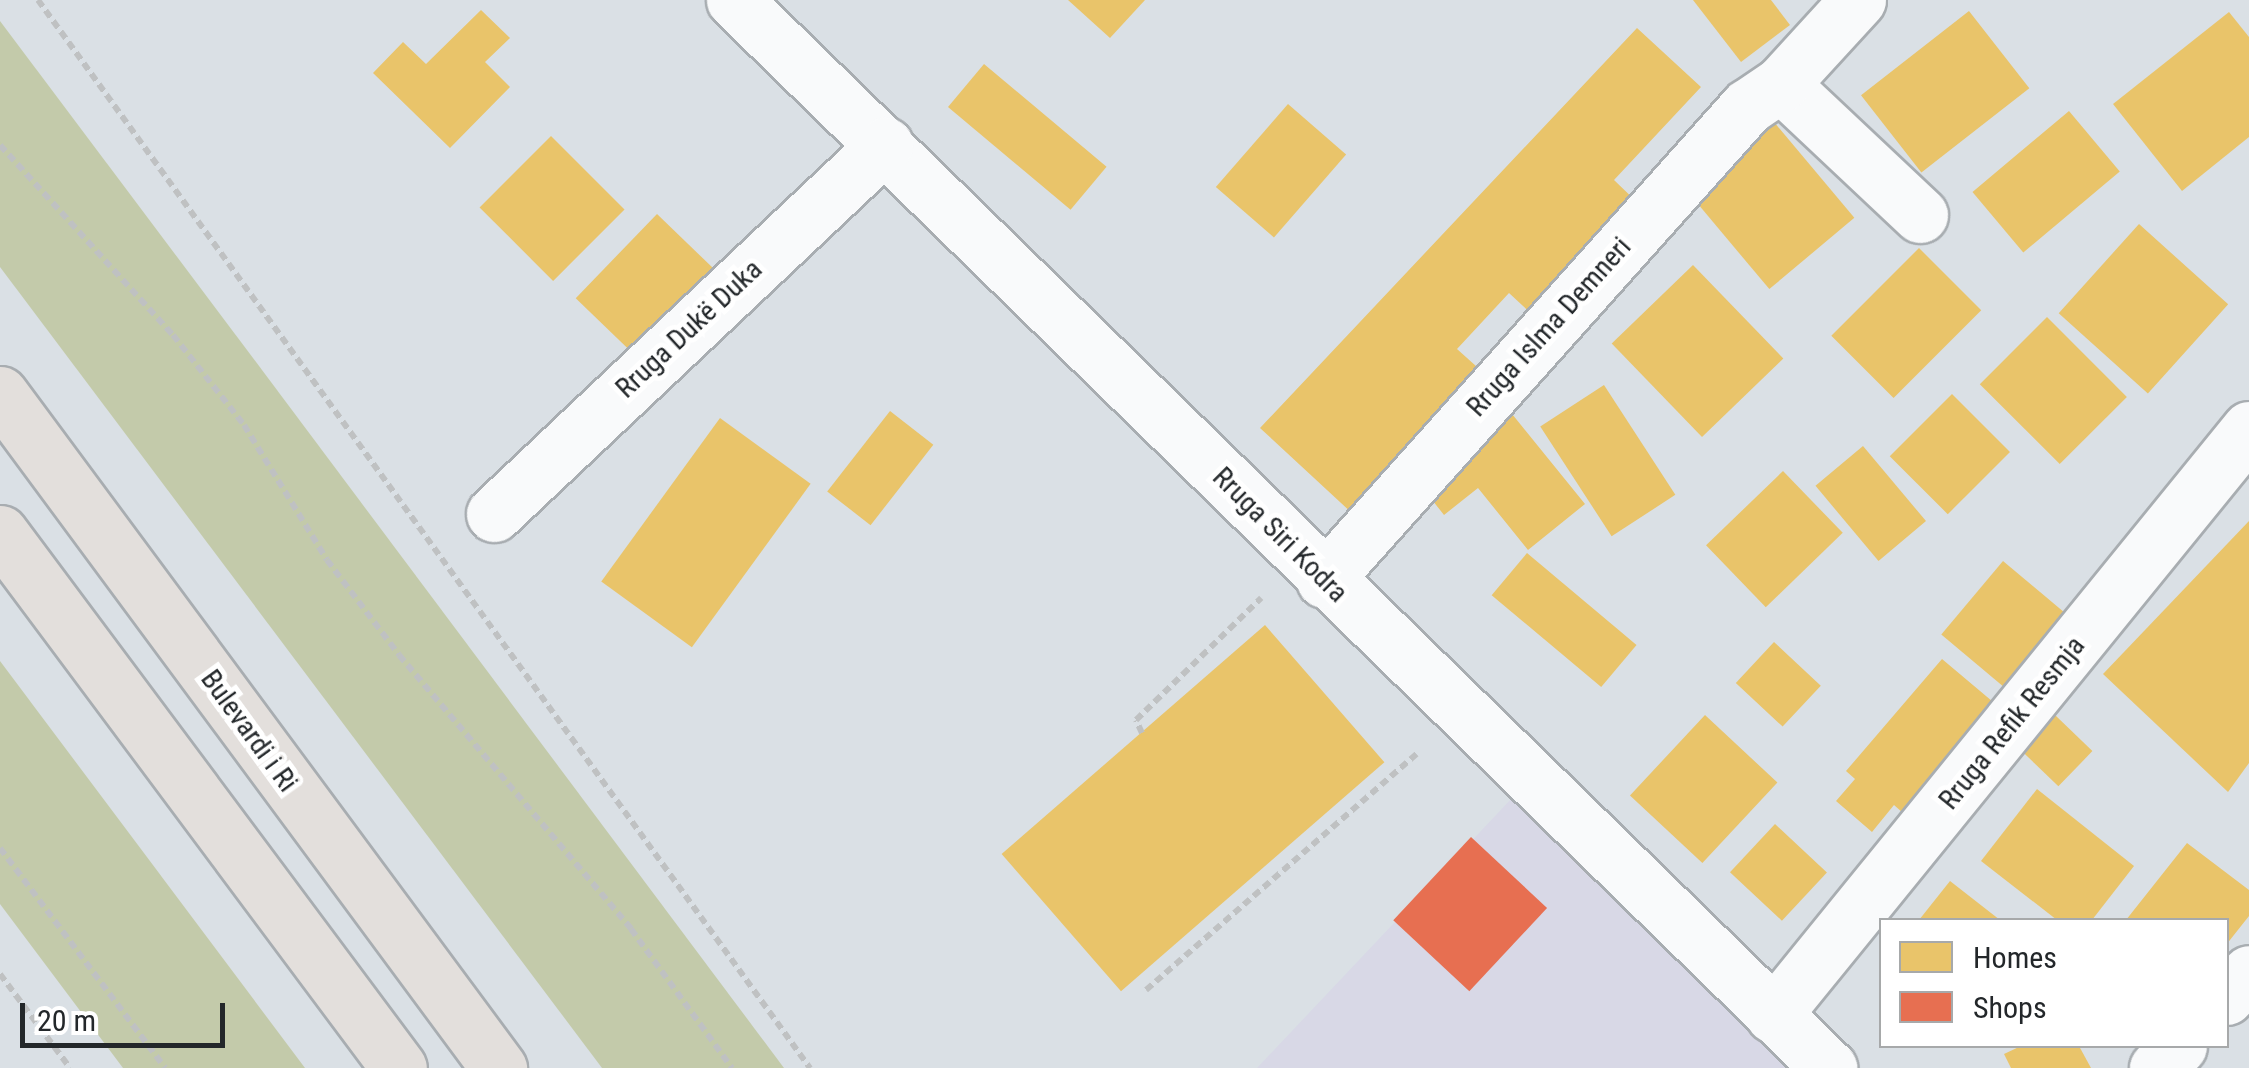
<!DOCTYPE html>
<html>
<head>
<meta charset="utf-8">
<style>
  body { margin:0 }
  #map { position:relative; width:2249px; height:1068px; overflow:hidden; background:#dae0e5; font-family:"Roboto Condensed",sans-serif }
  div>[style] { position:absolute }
  .commercial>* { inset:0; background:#d8d8e6 }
  .green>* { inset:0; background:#c3caaa }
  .homes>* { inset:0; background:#e9c46a; transform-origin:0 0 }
  .shops>* { inset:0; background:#e76f51; transform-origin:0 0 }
  .path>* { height:6px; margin-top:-3px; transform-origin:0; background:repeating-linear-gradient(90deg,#bfc1c2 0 8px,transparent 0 13px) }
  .roads { filter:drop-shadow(2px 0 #a8adb1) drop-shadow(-2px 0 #a8adb1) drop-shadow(0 2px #a8adb1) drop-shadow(0 -2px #a8adb1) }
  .minor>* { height:55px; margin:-27.5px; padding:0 27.5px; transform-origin:27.5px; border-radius:27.5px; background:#f9fafb }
  .major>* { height:55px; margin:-27.5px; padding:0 27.5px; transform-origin:27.5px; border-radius:27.5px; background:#e3dfdc }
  span { translate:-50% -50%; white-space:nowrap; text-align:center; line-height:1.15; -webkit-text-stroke:10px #fff; paint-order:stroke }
  .street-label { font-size:28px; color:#23272a }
  .legend { position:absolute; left:1879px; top:918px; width:350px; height:130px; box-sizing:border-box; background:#fff; border:2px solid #a7a9aa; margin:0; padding:12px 18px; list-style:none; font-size:30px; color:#23272a }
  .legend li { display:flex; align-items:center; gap:20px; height:50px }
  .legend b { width:50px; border:2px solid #a7a9aa }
  .scale { position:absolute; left:20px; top:1003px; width:205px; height:45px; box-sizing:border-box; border:5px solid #23272a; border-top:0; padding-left:12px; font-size:30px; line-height:35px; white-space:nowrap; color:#23272a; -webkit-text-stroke:8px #fff; paint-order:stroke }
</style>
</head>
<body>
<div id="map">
  <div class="commercial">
    <div style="clip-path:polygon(1530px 779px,1829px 1068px,1257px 1068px)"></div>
  </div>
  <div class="green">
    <div style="clip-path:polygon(0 21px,268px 378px,784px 1068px,602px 1068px,0 267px)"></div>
    <div style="clip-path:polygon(0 661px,305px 1068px,123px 1068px,0 904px)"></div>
  </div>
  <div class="homes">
    <div style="clip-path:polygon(1068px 0,1145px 0,1110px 38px)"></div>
    <div style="clip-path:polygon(1693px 0,1771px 0,1790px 25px,1741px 62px)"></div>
    <div style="clip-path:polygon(481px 10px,510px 38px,485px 62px,510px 87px,450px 148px,373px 73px,403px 42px,426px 64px)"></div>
    <div style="left:1969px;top:11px;width:98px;height:137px;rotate:52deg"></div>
    <div style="clip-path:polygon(2229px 12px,2249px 37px,2249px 137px,2182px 191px,2113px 104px)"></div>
    <div style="clip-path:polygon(1637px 28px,1701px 87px,1614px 180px,1642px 207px,1537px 319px,1509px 293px,1457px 349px,1486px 375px,1354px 515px,1260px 428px)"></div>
    <div style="left:984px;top:64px;width:160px;height:56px;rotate:40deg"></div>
    <div style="left:1288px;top:104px;width:77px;height:110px;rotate:41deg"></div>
    <div style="left:2069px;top:111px;width:79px;height:126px;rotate:50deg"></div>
    <div style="left:1774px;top:122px;width:125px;height:111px;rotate:50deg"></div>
    <div style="left:551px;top:136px;width:104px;height:101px;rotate:45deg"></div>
    <div style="left:657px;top:214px;width:80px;height:117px;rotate:44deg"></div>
    <div style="left:2139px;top:224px;width:120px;height:120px;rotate:42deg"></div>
    <div style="left:1919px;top:248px;width:88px;height:124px;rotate:45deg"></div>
    <div style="left:1693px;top:265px;width:130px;height:113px;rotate:46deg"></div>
    <div style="left:2047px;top:317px;width:113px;height:95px;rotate:45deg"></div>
    <div style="left:1604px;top:385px;width:131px;height:76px;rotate:57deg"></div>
    <div style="left:1952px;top:394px;width:82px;height:88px;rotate:45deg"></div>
    <div style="clip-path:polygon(1508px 409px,1585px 504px,1528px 550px,1478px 488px,1444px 515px,1418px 482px)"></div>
    <div style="left:890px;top:411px;width:55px;height:102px;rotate:38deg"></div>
    <div style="left:720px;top:418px;width:112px;height:202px;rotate:36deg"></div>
    <div style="left:1863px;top:446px;width:98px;height:62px;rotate:50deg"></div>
    <div style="left:1783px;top:471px;width:86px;height:107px;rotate:46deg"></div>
    <div style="clip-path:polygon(2249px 521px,2249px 763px,2228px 792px,2103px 674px)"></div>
    <div style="left:1527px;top:553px;width:143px;height:55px;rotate:40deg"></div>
    <div style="left:2003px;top:561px;width:107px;height:96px;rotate:40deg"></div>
    <div style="left:1265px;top:625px;width:182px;height:349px;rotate:49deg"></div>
    <div style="left:1774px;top:642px;width:64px;height:56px;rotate:43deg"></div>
    <div style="clip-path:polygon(1942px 659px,2005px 712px,1912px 821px,1894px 805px,1872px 832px,1836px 801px,1855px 779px,1846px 771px)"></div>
    <div style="left:1705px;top:715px;width:99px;height:110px;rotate:43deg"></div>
    <div style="left:2055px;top:715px;width:52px;height:49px;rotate:44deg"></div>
    <div style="clip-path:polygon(2037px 789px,2134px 866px,2092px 920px,2057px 920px,1981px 861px)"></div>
    <div style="left:1775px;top:824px;width:71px;height:66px;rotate:43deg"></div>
    <div style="clip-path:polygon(2187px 843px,2249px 890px,2249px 916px,2226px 945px,2226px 920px,2126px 920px)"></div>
    <div style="clip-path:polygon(1950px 881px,2000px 920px,1919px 920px)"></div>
    <div style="clip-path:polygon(2021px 1046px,2079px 1046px,2091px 1068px,2011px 1068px,2004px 1054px)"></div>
  </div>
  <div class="shops">
    <div style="left:1471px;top:837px;width:104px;height:114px;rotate:43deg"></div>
  </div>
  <div class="path">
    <div style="left:38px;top:0;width:1318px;rotate:54.14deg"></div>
    <div style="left:0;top:145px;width:257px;rotate:47.7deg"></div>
    <div style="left:173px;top:335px;width:115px;rotate:51.7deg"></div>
    <div style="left:244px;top:425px;width:158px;rotate:58.4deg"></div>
    <div style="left:327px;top:560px;width:119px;rotate:52.8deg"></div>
    <div style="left:399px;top:655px;width:359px;rotate:49.7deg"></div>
    <div style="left:631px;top:929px;width:172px;rotate:54deg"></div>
    <div style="left:1142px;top:733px;width:14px;rotate:-115deg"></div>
    <div style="left:1136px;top:720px;width:175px;rotate:-44.3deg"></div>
    <div style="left:0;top:848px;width:275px;rotate:53.1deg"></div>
    <div style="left:0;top:974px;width:117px;rotate:53.3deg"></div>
    <div style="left:1146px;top:990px;width:359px;rotate:-41.1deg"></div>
  </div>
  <div class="roads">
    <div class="minor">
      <div style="left:734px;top:0;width:1530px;rotate:44.28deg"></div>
      <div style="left:1781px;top:84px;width:191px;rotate:43.3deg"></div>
      <div style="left:494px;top:514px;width:538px;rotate:-43.34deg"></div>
      <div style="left:1324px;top:580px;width:635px;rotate:-48.19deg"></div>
      <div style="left:1747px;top:107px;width:41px;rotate:-34.1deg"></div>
      <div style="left:1781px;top:84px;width:114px;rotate:-47.5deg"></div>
      <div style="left:2226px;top:997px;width:33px;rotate:-46deg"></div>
      <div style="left:1773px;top:1015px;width:755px;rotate:-50.91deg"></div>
      <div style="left:2157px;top:1068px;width:31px;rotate:-45deg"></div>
    </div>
    <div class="major">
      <div style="left:0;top:394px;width:839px;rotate:53.49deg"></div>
      <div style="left:0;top:533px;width:667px;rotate:53.28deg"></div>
    </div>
  </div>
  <div class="street-label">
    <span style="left:1549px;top:327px;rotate:-48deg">Rruga Islma Demneri</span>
    <span style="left:689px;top:329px;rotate:-43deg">Rruga Dukë Duka</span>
    <span style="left:1280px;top:535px;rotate:45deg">Rruga Siri Kodra</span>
    <span style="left:2012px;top:723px;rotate:-51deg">Rruga Refik Resmja</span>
    <span style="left:249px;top:731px;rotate:54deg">Bulevardi i Ri</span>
  </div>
  <ul class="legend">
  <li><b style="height:28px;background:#e9c46a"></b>Homes</li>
  <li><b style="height:28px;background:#e76f51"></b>Shops</li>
  </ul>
  <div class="scale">20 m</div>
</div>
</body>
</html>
